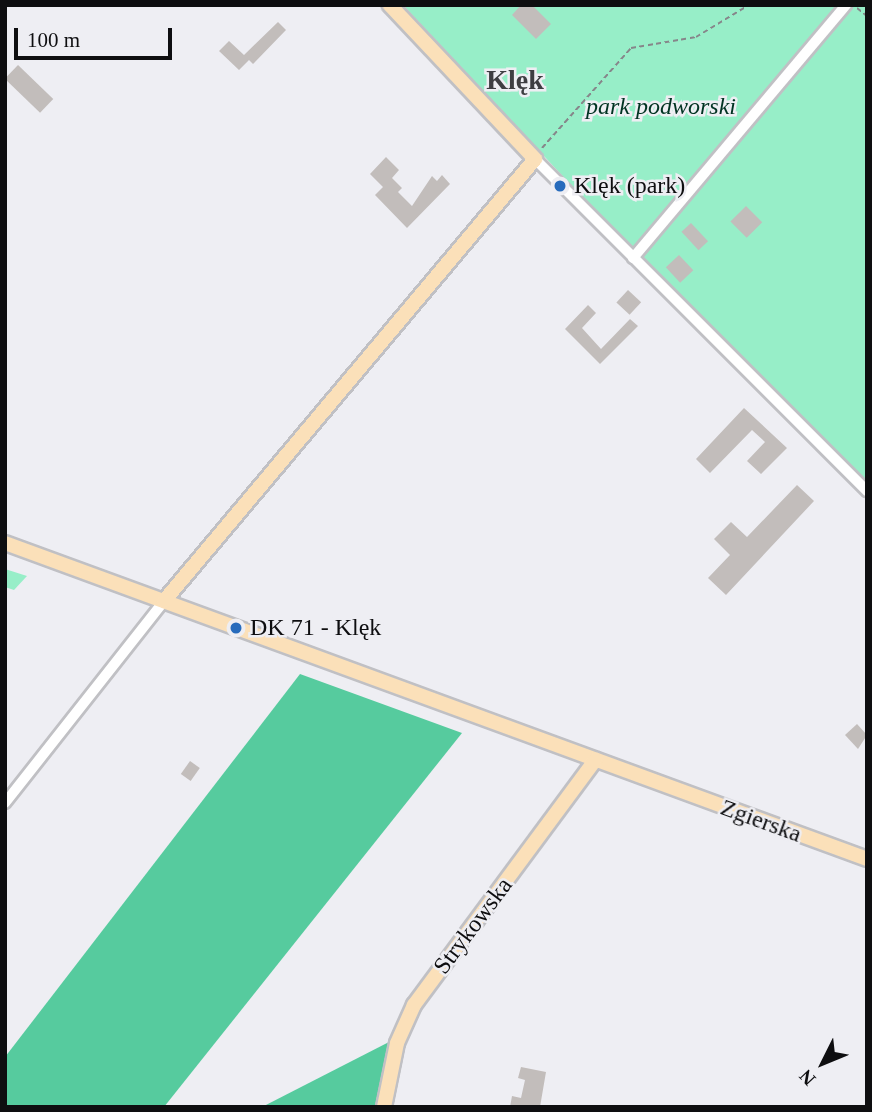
<!DOCTYPE html>
<html>
<head>
<meta charset="utf-8">
<style>
  body { margin:0 }
  #map { position:relative; width:872px; height:1112px; overflow:hidden; background:#eeeef3; font-family:Georgia,serif }
  div>[style] { position:absolute }
  .green>* { inset:0; background:#97eec8 }
  .forest>* { inset:0; background:#56cb9e }
  .building>* { inset:0; background:#c2bdbb; transform-origin:0 0 }
  .path>* { height:2px; margin-top:-1px; transform-origin:0; background:repeating-linear-gradient(90deg,#86868a 0 5px,transparent 0 8.5px) }
  .roads { filter:drop-shadow(2px 0 #c0c0c4) drop-shadow(-2px 0 #c0c0c4) drop-shadow(0 2px #c0c0c4) drop-shadow(0 -2px #c0c0c4) }
  .street>* { height:10px; margin:-5px; padding:0 5px; transform-origin:5px; border-radius:5px; background:#fff }
  .secondary>* { height:14px; margin:-7px; padding:0 7px; transform-origin:7px; border-radius:7px; background:#fbe0b9 }
  .dots>* { width:19px; height:19px; translate:-50% -50%; box-sizing:border-box; border:4px solid #eeeef3; border-radius:50% }
  span { translate:-50% -50%; white-space:nowrap; text-align:center; line-height:1.15; -webkit-text-stroke:5px #eeeef3; paint-order:stroke }
  .park-label { font-size:24px; color:#032; font-style:italic }
  .poi-label { font-size:24px; color:#0e0e10 }
  .left { translate:0 -50%; text-align:left }
  .street-label { font-size:24px; color:#0e0e10 }
  .quarter-label { font-size:28px; color:#3e3e42; font-weight:700 }
  .frame { position:absolute; inset:0; border:7px solid #0e0e10; pointer-events:none }
  .north { position:absolute; left:788px; top:1028px; width:70px; height:70px; -webkit-text-stroke:5px #eeeef3; paint-order:stroke; rotate:227deg; font-size:19px; font-weight:700; line-height:28px; text-align:center; color:#0e0e10 }
  .north::after { content:''; display:block; margin:auto; width:24px; height:32px; background:#0e0e10; clip-path:polygon(50% 0,100% 100%,50% 72%,0 100%) }
  .scale { position:absolute; left:14px; top:28px; width:158px; height:32px; box-sizing:border-box; border:4px solid #0e0e10; border-top:0; padding-left:9px; font-size:21px; line-height:24px; white-space:nowrap; color:#0e0e10; -webkit-text-stroke:5px #eeeef3; paint-order:stroke }
</style>
</head>
<body>
<div id="map">
  <div class="green">
    <div style="clip-path:polygon(403px 5px,867px 5px,867px 484px,639px 258px)"></div>
    <div style="clip-path:polygon(5px 569px,27px 576px,14px 590px,5px 587px)"></div>
  </div>
  <div class="forest">
    <div style="clip-path:polygon(300px 674px,462px 733px,164px 1107px,5px 1107px,5px 1057px)"></div>
    <div style="clip-path:polygon(389px 1042px,377px 1107px,262px 1107px)"></div>
  </div>
  <div class="building">
    <div style="clip-path:polygon(521px 5px,532px 5px,551px 24px,536px 39px,512px 15px)"></div>
    <div style="clip-path:polygon(278px 22px,286px 30px,253px 64px,249px 60px,239px 70px,219px 51px,229px 41px,244px 55px)"></div>
    <div style="left:18px;top:65px;width:49px;height:19px;rotate:44deg"></div>
    <div style="clip-path:polygon(386px 157px,399px 170px,392px 178px,402px 188px,398px 192px,412px 206px,432px 176px,437px 181px,442px 175px,450px 184px,407px 228px,375px 195px,383px 187px,370px 174px)"></div>
    <div style="left:746px;top:206px;width:23px;height:22px;rotate:45deg"></div>
    <div style="left:691px;top:223px;width:25px;height:13px;rotate:47deg"></div>
    <div style="left:679px;top:255px;width:21px;height:18px;rotate:47deg"></div>
    <div style="left:628px;top:290px;width:18px;height:17px;rotate:43deg"></div>
    <div style="clip-path:polygon(588px 305px,596px 313px,582px 328px,601px 349px,630px 319px,638px 326px,600px 364px,565px 329px)"></div>
    <div style="clip-path:polygon(744px 408px,787px 448px,761px 474px,747px 461px,765px 442px,752px 430px,710px 473px,696px 459px)"></div>
    <div style="clip-path:polygon(797px 485px,814px 501px,726px 595px,708px 578px,730px 555px,714px 539px,731px 522px,747px 537px)"></div>
    <div style="clip-path:polygon(857px 724px,867px 735px,858px 749px,845px 735px)"></div>
    <div style="left:190px;top:761px;width:12px;height:16px;rotate:35deg"></div>
    <div style="clip-path:polygon(521px 1067px,546px 1072px,540px 1107px,510px 1107px,512px 1096px,521px 1098px,525px 1080px,518px 1078px)"></div>
  </div>
  <div class="path">
    <div style="left:857px;top:8px;width:13px;rotate:39deg"></div>
    <div style="left:542px;top:148px;width:134px;rotate:-48.3deg"></div>
    <div style="left:631px;top:48px;width:66px;rotate:-9.6deg"></div>
    <div style="left:696px;top:37px;width:62px;rotate:-31.1deg"></div>
  </div>
  <div class="roads">
    <div class="street">
      <div style="left:535px;top:159px;width:470px;rotate:45deg"></div>
      <div style="left:633px;top:258px;width:331px;rotate:-49.9deg"></div>
      <div style="left:5px;top:803px;width:257px;rotate:-51.8deg"></div>
    </div>
    <div class="secondary">
      <div style="left:5px;top:543px;width:918px;rotate:20.13deg"></div>
      <div style="left:164px;top:601px;width:577px;rotate:-49.99deg"></div>
      <div style="left:535px;top:159px;width:212px;rotate:-133.3deg"></div>
      <div style="left:384px;top:1107px;width:65px;rotate:-78.5deg"></div>
      <div style="left:397px;top:1043px;width:42px;rotate:-65.9deg"></div>
      <div style="left:414px;top:1005px;width:305px;rotate:-53.5deg"></div>
    </div>
  </div>
  <div class="dots">
    <div style="left:560px;top:186px;background:#276bbc"></div>
    <div style="left:236px;top:628px;background:#276bbc"></div>
  </div>
  <div class="park-label">
    <span style="left:661px;top:107px">park podworski</span>
  </div>
  <div class="poi-label">
    <span class="left" style="left:574px;top:186px">Klęk (park)</span>
    <span class="left" style="left:250px;top:628px">DK 71 - Klęk</span>
  </div>
  <div class="street-label">
    <span style="left:761px;top:821px;rotate:20deg">Zgierska</span>
    <span style="left:473px;top:926px;rotate:-53deg">Strykowska</span>
  </div>
  <div class="quarter-label">
    <span style="left:515px;top:80px">Klęk</span>
  </div>
  <div class="frame"></div>
  <div class="north">N</div>
  <div class="scale">100 m</div>
</div>
</body>
</html>
